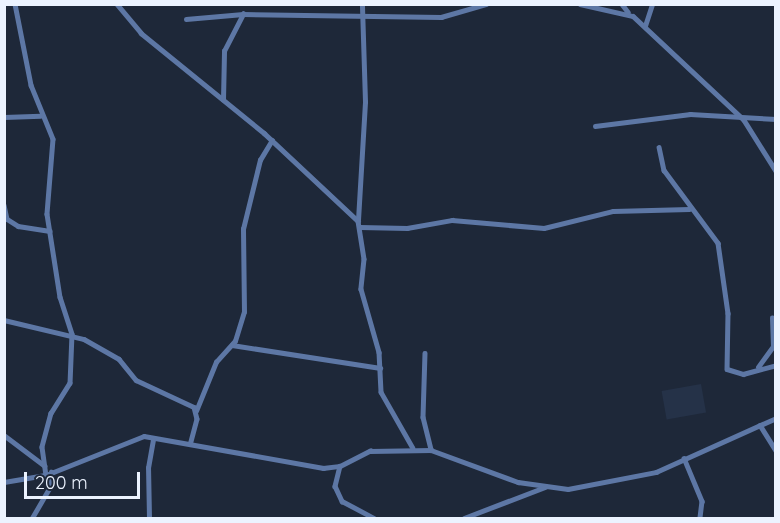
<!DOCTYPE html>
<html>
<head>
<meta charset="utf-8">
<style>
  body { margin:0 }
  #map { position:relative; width:780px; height:523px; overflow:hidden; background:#1e2839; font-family:Quicksand,sans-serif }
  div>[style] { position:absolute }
  .built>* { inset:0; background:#253248; transform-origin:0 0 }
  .minor>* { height:4.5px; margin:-2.25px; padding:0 2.25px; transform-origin:2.25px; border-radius:2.25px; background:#5d77a5 }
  span { translate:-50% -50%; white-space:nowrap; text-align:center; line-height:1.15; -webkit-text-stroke:4.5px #1e2839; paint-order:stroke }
  .frame { position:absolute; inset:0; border:6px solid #ecf3ff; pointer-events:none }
  .scale { position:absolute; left:24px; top:472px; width:116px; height:27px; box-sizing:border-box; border:3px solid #ecf3ff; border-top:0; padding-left:8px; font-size:18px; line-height:21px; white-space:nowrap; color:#ecf3ff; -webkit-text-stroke:4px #1e2839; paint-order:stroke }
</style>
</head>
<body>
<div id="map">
  <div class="built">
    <div style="left:701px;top:384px;width:29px;height:40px;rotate:80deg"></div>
  </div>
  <div class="minor">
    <div style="left:15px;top:4px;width:83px;rotate:78.8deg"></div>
    <div style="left:31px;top:85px;width:58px;rotate:67.8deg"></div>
    <div style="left:53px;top:139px;width:75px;rotate:94.6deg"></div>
    <div style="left:47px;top:214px;width:84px;rotate:81.1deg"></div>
    <div style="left:60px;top:297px;width:39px;rotate:72deg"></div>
    <div style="left:72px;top:334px;width:49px;rotate:92.3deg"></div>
    <div style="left:70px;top:383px;width:36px;rotate:122deg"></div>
    <div style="left:51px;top:413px;width:35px;rotate:105deg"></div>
    <div style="left:42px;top:447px;width:28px;rotate:82deg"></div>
    <div style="left:117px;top:4px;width:38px;rotate:50deg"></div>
    <div style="left:141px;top:33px;width:159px;rotate:39.1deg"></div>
    <div style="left:264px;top:133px;width:129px;rotate:43.1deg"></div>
    <div style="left:358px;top:221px;width:38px;rotate:81deg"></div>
    <div style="left:364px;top:259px;width:30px;rotate:96deg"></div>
    <div style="left:361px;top:289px;width:66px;rotate:74.1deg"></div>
    <div style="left:379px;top:352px;width:40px;rotate:87.1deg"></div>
    <div style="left:381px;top:392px;width:64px;rotate:60.3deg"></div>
    <div style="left:531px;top:4px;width:16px"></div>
    <div style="left:580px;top:4px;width:54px;rotate:12.8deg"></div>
    <div style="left:633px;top:16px;width:152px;rotate:43.1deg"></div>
    <div style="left:744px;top:120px;width:60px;rotate:57.9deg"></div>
    <div style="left:622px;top:4px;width:10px;rotate:53deg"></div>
    <div style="left:186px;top:19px;width:57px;rotate:-5deg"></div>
    <div style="left:243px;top:14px;width:198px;rotate:0.9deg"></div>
    <div style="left:441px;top:17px;width:47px;rotate:-16.1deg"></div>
    <div style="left:645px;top:26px;width:23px;rotate:-72deg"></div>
    <div style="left:223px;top:100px;width:49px;rotate:-88.8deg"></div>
    <div style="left:224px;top:51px;width:42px;rotate:-62.8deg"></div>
    <div style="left:4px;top:117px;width:36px;rotate:-2deg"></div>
    <div style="left:595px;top:126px;width:96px;rotate:-7.2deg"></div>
    <div style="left:690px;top:114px;width:86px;rotate:3.3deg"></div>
    <div style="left:659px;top:147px;width:24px;rotate:78deg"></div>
    <div style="left:664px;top:170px;width:91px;rotate:53.5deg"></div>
    <div style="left:718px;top:243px;width:71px;rotate:81.9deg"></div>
    <div style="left:728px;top:313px;width:56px;rotate:91deg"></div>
    <div style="left:727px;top:369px;width:17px;rotate:17deg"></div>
    <div style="left:743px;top:374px;width:34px;rotate:-15deg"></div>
    <div style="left:4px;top:205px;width:14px;rotate:78deg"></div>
    <div style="left:7px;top:219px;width:13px;rotate:32deg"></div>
    <div style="left:18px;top:226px;width:32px;rotate:9deg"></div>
    <div style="left:358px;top:220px;width:118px;rotate:-86.6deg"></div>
    <div style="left:365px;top:102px;width:98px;rotate:-91.8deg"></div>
    <div style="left:360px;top:227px;width:47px;rotate:1.2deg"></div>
    <div style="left:407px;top:228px;width:46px;rotate:-10.1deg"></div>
    <div style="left:452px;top:220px;width:92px;rotate:5deg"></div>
    <div style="left:544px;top:228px;width:71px;rotate:-13.8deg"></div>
    <div style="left:613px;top:211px;width:76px;rotate:-1.5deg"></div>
    <div style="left:4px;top:320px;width:82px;rotate:13.4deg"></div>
    <div style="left:84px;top:339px;width:40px;rotate:29.7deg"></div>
    <div style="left:119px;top:359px;width:27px;rotate:51deg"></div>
    <div style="left:136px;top:380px;width:64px;rotate:25deg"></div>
    <div style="left:194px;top:407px;width:12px;rotate:76deg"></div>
    <div style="left:197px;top:419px;width:24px;rotate:105deg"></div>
    <div style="left:232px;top:345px;width:150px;rotate:8.8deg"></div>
    <div style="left:425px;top:353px;width:64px;rotate:91.8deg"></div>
    <div style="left:423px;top:417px;width:34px;rotate:76deg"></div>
    <div style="left:758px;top:367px;width:26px;rotate:-54deg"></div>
    <div style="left:773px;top:346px;width:28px;rotate:-92deg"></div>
    <div style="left:196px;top:411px;width:53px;rotate:-67.8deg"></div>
    <div style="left:216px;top:362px;width:28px;rotate:-48deg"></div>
    <div style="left:235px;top:341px;width:30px;rotate:-73deg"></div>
    <div style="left:244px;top:312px;width:83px;rotate:-90.7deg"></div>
    <div style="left:243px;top:229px;width:71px;rotate:-76.2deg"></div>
    <div style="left:260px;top:160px;width:23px;rotate:-59deg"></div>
    <div style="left:760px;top:425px;width:31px;rotate:58deg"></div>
    <div style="left:4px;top:435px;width:51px;rotate:37.1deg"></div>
    <div style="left:684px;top:458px;width:47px;rotate:67.3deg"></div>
    <div style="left:702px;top:501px;width:17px;rotate:97deg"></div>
    <div style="left:340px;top:466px;width:21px;rotate:104deg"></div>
    <div style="left:335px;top:486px;width:17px;rotate:65deg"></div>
    <div style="left:342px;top:501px;width:36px;rotate:28deg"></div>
    <div style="left:4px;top:482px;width:43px;rotate:-9.5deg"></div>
    <div style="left:46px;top:475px;width:105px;rotate:-21.7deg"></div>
    <div style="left:144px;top:436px;width:182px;rotate:10.1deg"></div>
    <div style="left:323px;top:468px;width:17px;rotate:-7deg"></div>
    <div style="left:340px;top:466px;width:34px;rotate:-27deg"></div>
    <div style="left:370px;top:451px;width:61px;rotate:-0.9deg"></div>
    <div style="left:431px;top:450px;width:93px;rotate:20.2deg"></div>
    <div style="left:518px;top:482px;width:50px;rotate:8deg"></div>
    <div style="left:568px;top:489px;width:90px;rotate:-10.9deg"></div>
    <div style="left:656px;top:472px;width:132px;rotate:-24.2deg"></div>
    <div style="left:32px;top:518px;width:34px;rotate:-60deg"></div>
    <div style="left:49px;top:489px;width:17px;rotate:-83deg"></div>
    <div style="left:149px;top:518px;width:50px;rotate:-91.1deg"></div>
    <div style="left:148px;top:468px;width:28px;rotate:-80deg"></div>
    <div style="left:464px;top:518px;width:87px;rotate:-20.9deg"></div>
  </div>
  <div class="frame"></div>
  <div class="scale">200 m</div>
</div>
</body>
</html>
